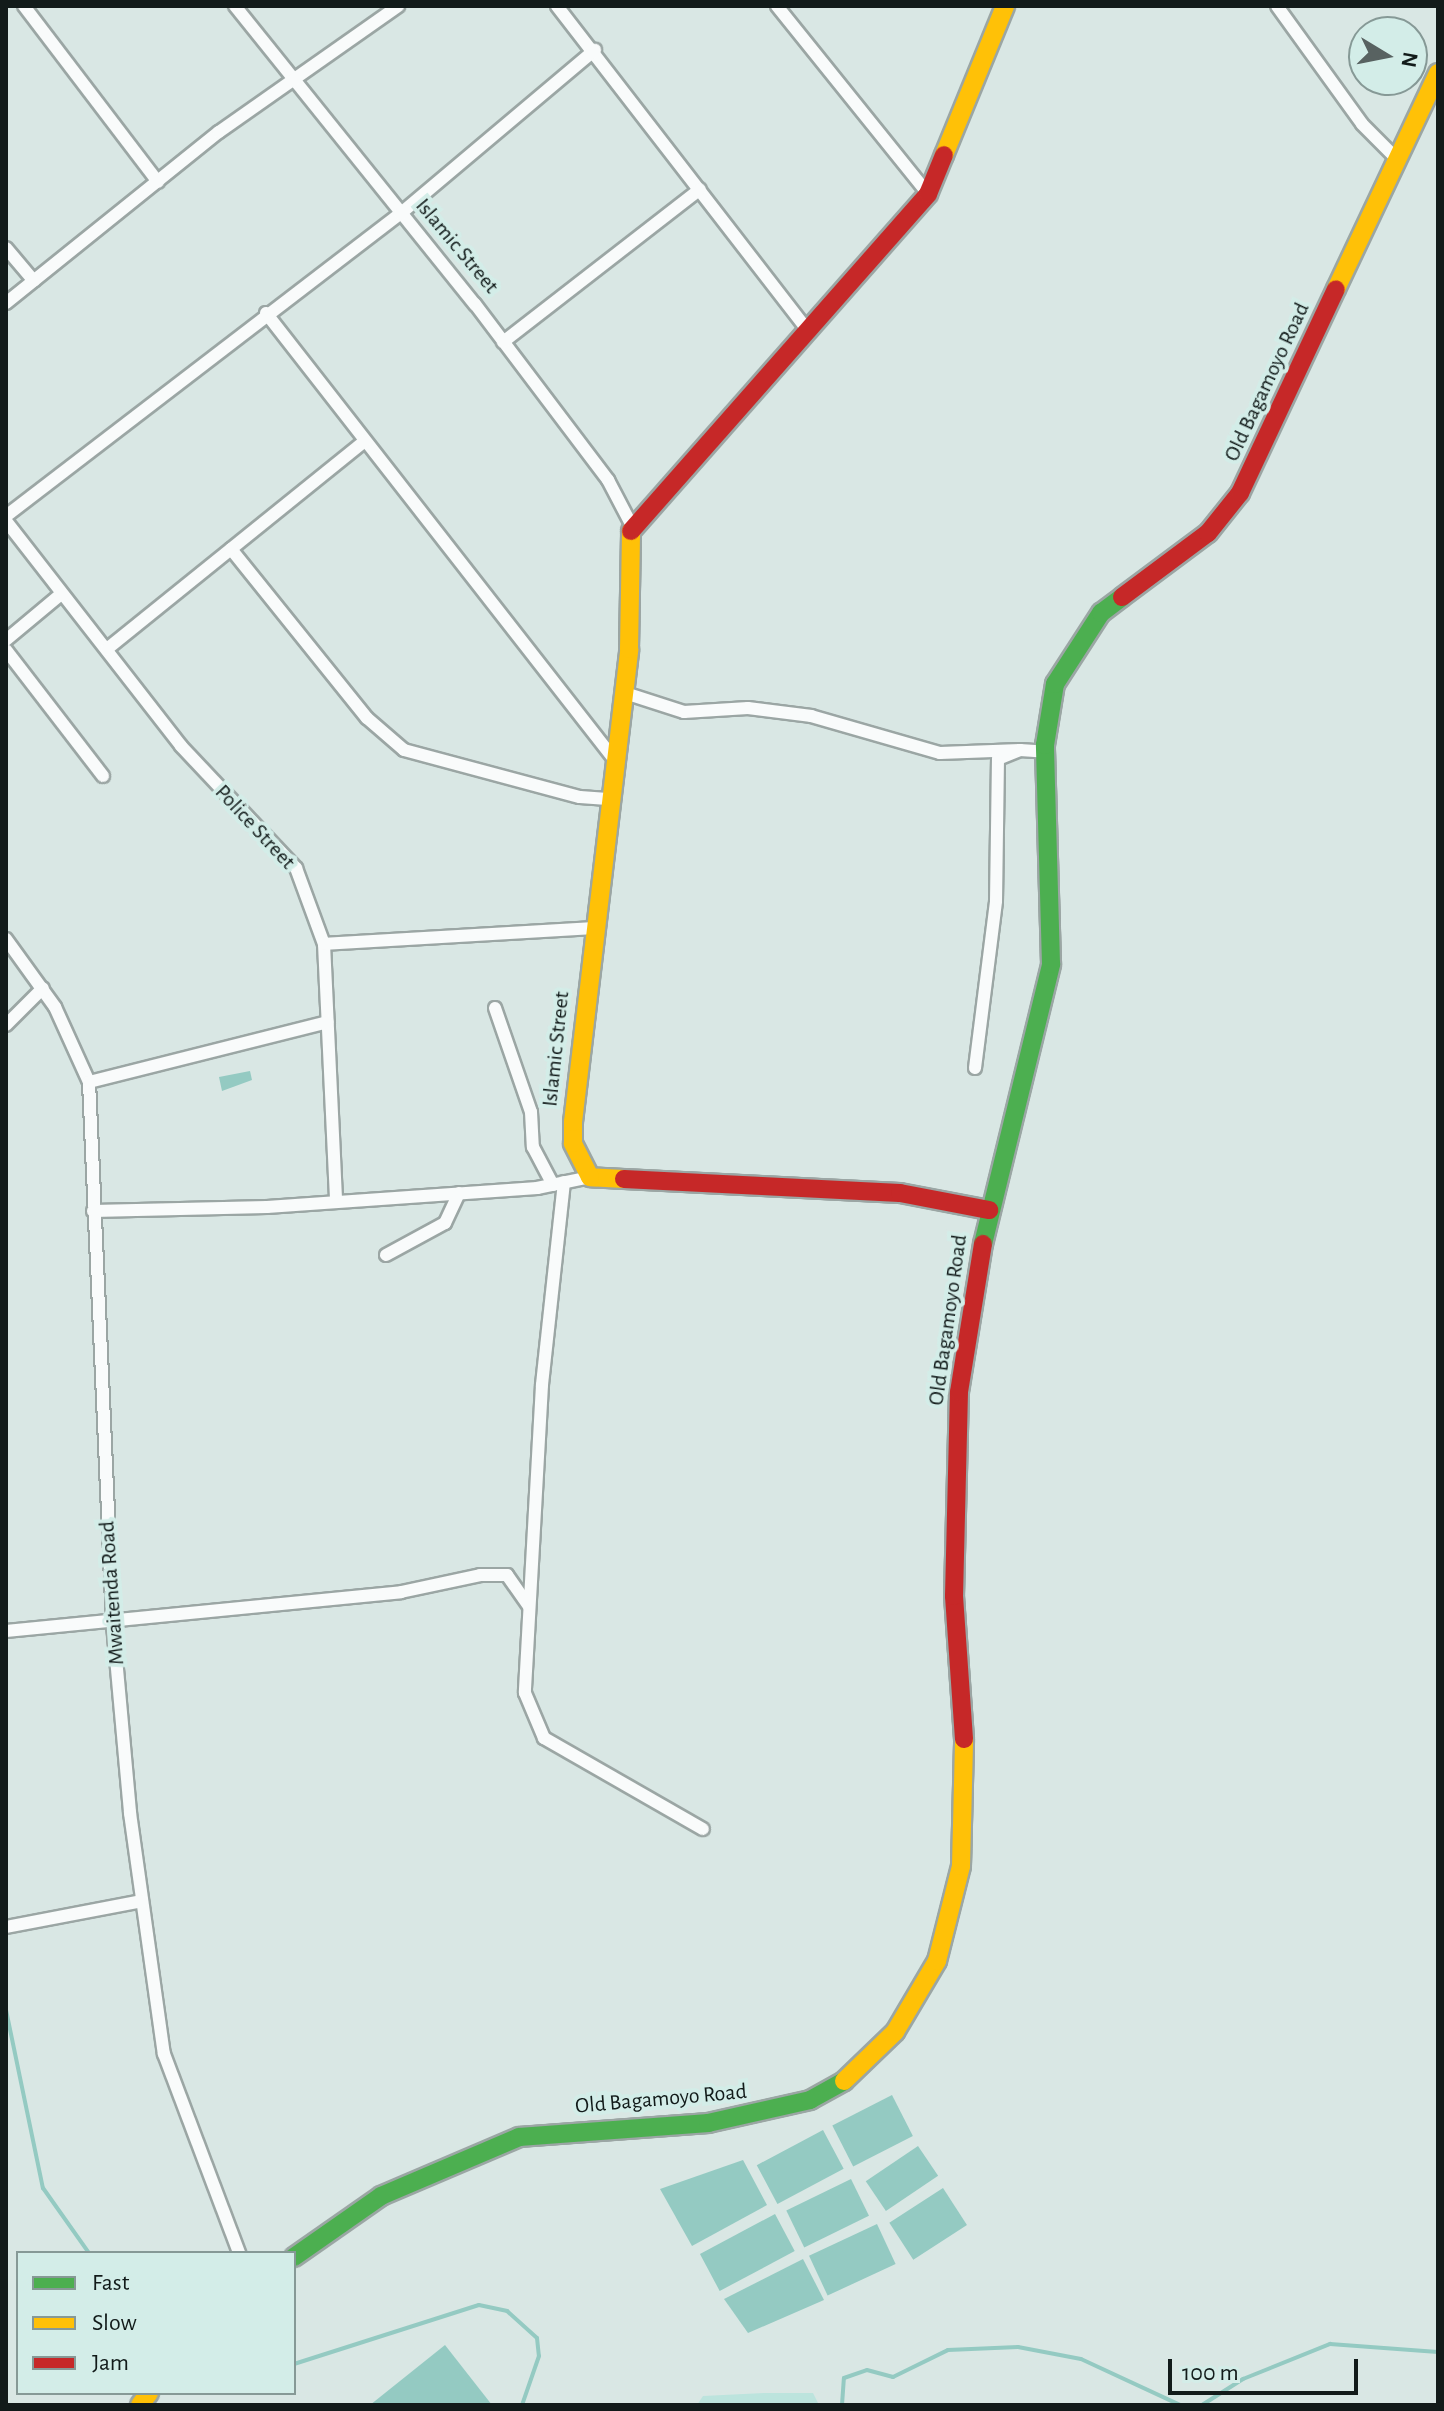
<!DOCTYPE html>
<html>
<head>
<meta charset="utf-8">
<style>
  body { margin:0 }
  #map { position:relative; width:1444px; height:2411px; overflow:hidden; background:#d9e7e4; font-family:"Alegreya Sans",sans-serif }
  div>[style] { position:absolute }
  .green>* { inset:0; background:#bce4dd }
  .water>* { inset:0; background:#94cac2; transform-origin:0 0 }
  .stream>* { height:4px; margin:-2px; padding:0 2px; transform-origin:2px; border-radius:2px; background:#94cac2 }
  .roads { filter:drop-shadow(2px 0 #9ba6a4) drop-shadow(-2px 0 #9ba6a4) drop-shadow(0 2px #9ba6a4) drop-shadow(0 -2px #9ba6a4) }
  .street>* { height:12px; margin:-6px; padding:0 6px; transform-origin:6px; border-radius:6px; background:#f9fbfb }
  .fast>* { height:18px; margin:-9px; padding:0 9px; transform-origin:9px; border-radius:9px; background:#4caf50 }
  .slow>* { height:18px; margin:-9px; padding:0 9px; transform-origin:9px; border-radius:9px; background:#ffc107 }
  .jam>* { height:18px; margin:-9px; padding:0 9px; transform-origin:9px; border-radius:9px; background:#c62828 }
  span { translate:-50% -50%; white-space:nowrap; text-align:center; line-height:1.15; -webkit-text-stroke:8px #d3ede8; paint-order:stroke }
  .street-label { font-size:22px; color:#121b1a }
  .frame { position:absolute; inset:0; border:8px solid #121b1a; pointer-events:none }
  .legend { position:absolute; left:16px; top:2251px; width:280px; height:144px; box-sizing:border-box; background:#d3ede8; border:2px solid #869996; margin:0; padding:10px 14px; list-style:none; font-size:24px; color:#121b1a }
  .legend li { display:flex; align-items:center; gap:16px; height:40px }
  .legend b { width:40px; border:2px solid #869996 }
  .north { position:absolute; left:1348px; top:16px; width:80px; height:80px; box-sizing:border-box; background:#d3ede8; border:2px solid #869996; border-radius:50%; rotate:100deg; font-size:22px; font-weight:700; line-height:32px; text-align:center; color:#121b1a }
  .north::after { content:''; display:block; margin:auto; width:28px; height:36px; background:#586261; clip-path:polygon(50% 0,100% 100%,50% 72%,0 100%) }
  .scale { position:absolute; left:1168px; top:2359px; width:190px; height:36px; box-sizing:border-box; border:4px solid #121b1a; border-top:0; padding-left:10px; font-size:24px; line-height:28px; white-space:nowrap; color:#121b1a; -webkit-text-stroke:6px #d3ede8; paint-order:stroke }
</style>
</head>
<body>
<div id="map">
  <div class="green">
    <div style="clip-path:polygon(764px 2393px,813px 2393px,819px 2405px,697px 2405px,703px 2396px)"></div>
  </div>
  <div class="water">
    <div style="clip-path:polygon(250px 1071px,252px 1080px,222px 1091px,219px 1077px)"></div>
    <div style="left:892px;top:2095px;width:46px;height:67px;rotate:63deg"></div>
    <div style="left:823px;top:2130px;width:44px;height:75px;rotate:62deg"></div>
    <div style="left:918px;top:2146px;width:36px;height:63px;rotate:56deg"></div>
    <div style="clip-path:polygon(743px 2160px,767px 2205px,692px 2246px,660px 2189px)"></div>
    <div style="left:851px;top:2179px;width:41px;height:72px;rotate:64deg"></div>
    <div style="left:943px;top:2188px;width:44px;height:64px;rotate:57deg"></div>
    <div style="left:775px;top:2214px;width:42px;height:85px;rotate:62deg"></div>
    <div style="left:877px;top:2224px;width:44px;height:75px;rotate:65deg"></div>
    <div style="clip-path:polygon(803px 2259px,824px 2300px,748px 2333px,724px 2299px)"></div>
    <div style="clip-path:polygon(445px 2345px,492px 2405px,370px 2405px)"></div>
  </div>
  <div class="stream">
    <div style="left:6px;top:2010px;width:182px;rotate:78.3deg"></div>
    <div style="left:43px;top:2188px;width:80px;rotate:54.7deg"></div>
    <div style="left:294px;top:2364px;width:194px;rotate:-17.7deg"></div>
    <div style="left:479px;top:2305px;width:29px;rotate:12deg"></div>
    <div style="left:507px;top:2311px;width:40px;rotate:42deg"></div>
    <div style="left:537px;top:2338px;width:18px;rotate:84deg"></div>
    <div style="left:539px;top:2356px;width:52px;rotate:109.1deg"></div>
    <div style="left:842px;top:2405px;width:27px;rotate:-86deg"></div>
    <div style="left:844px;top:2378px;width:24px;rotate:-19deg"></div>
    <div style="left:867px;top:2370px;width:27px;rotate:15deg"></div>
    <div style="left:893px;top:2377px;width:61px;rotate:-26.1deg"></div>
    <div style="left:948px;top:2350px;width:70px;rotate:-2.5deg"></div>
    <div style="left:1018px;top:2347px;width:64px;rotate:10.8deg"></div>
    <div style="left:1081px;top:2359px;width:109px;rotate:24.9deg"></div>
    <div style="left:1202px;top:2405px;width:49px;rotate:-32.4deg"></div>
    <div style="left:1243px;top:2379px;width:94px;rotate:-21.9deg"></div>
    <div style="left:1330px;top:2344px;width:108px;rotate:4.2deg"></div>
  </div>
  <div class="roads">
    <div class="street">
      <div style="left:24px;top:6px;width:221px;rotate:52.7deg"></div>
      <div style="left:235px;top:6px;width:383px;rotate:51.2deg"></div>
      <div style="left:475px;top:304px;width:221px;rotate:52.9deg"></div>
      <div style="left:608px;top:480px;width:50px;rotate:62.4deg"></div>
      <div style="left:557px;top:6px;width:409px;rotate:52.3deg"></div>
      <div style="left:777px;top:6px;width:241px;rotate:51.2deg"></div>
      <div style="left:1277px;top:6px;width:145px;rotate:54.2deg"></div>
      <div style="left:1362px;top:124px;width:49px;rotate:45deg"></div>
      <div style="left:6px;top:248px;width:43px;rotate:49.7deg"></div>
      <div style="left:6px;top:303px;width:273px;rotate:-38.8deg"></div>
      <div style="left:219px;top:132px;width:219px;rotate:-35.1deg"></div>
      <div style="left:266px;top:313px;width:566px;rotate:52.04deg"></div>
      <div style="left:503px;top:342px;width:249px;rotate:-37.8deg"></div>
      <div style="left:6px;top:516px;width:496px;rotate:-37.5deg"></div>
      <div style="left:400px;top:214px;width:255px;rotate:-40.1deg"></div>
      <div style="left:6px;top:521px;width:285px;rotate:52.1deg"></div>
      <div style="left:181px;top:746px;width:168px;rotate:46.7deg"></div>
      <div style="left:296px;top:868px;width:81px;rotate:69.8deg"></div>
      <div style="left:324px;top:944px;width:256px;rotate:87.3deg"></div>
      <div style="left:231px;top:549px;width:217px;rotate:51.2deg"></div>
      <div style="left:367px;top:718px;width:49px;rotate:40.9deg"></div>
      <div style="left:404px;top:750px;width:182px;rotate:15deg"></div>
      <div style="left:580px;top:797px;width:31px;rotate:4deg"></div>
      <div style="left:6px;top:640px;width:70px;rotate:-39.8deg"></div>
      <div style="left:107px;top:649px;width:331px;rotate:-38.9deg"></div>
      <div style="left:6px;top:650px;width:159px;rotate:52.4deg"></div>
      <div style="left:625px;top:693px;width:62px;rotate:17.9deg"></div>
      <div style="left:684px;top:712px;width:64px;rotate:-3.6deg"></div>
      <div style="left:748px;top:708px;width:64px;rotate:7.2deg"></div>
      <div style="left:811px;top:716px;width:134px;rotate:16deg"></div>
      <div style="left:940px;top:753px;width:80px;rotate:-2.1deg"></div>
      <div style="left:6px;top:939px;width:84px;rotate:54.2deg"></div>
      <div style="left:55px;top:1007px;width:82px;rotate:65.6deg"></div>
      <div style="left:89px;top:1082px;width:544px;rotate:87.47deg"></div>
      <div style="left:113px;top:1625px;width:189px;rotate:84.8deg"></div>
      <div style="left:130px;top:1813px;width:243px;rotate:82deg"></div>
      <div style="left:164px;top:2054px;width:213px;rotate:69.3deg"></div>
      <div style="left:324px;top:944px;width:269px;rotate:-3.4deg"></div>
      <div style="left:495px;top:1008px;width:110px;rotate:70.9deg"></div>
      <div style="left:531px;top:1112px;width:35px;rotate:87deg"></div>
      <div style="left:533px;top:1147px;width:43px;rotate:62.2deg"></div>
      <div style="left:6px;top:1025px;width:52px;rotate:-45deg"></div>
      <div style="left:975px;top:1068px;width:168px;rotate:-82.8deg"></div>
      <div style="left:996px;top:901px;width:142px;rotate:-89.2deg"></div>
      <div style="left:998px;top:759px;width:24px;rotate:-22deg"></div>
      <div style="left:1020px;top:750px;width:26px;rotate:4deg"></div>
      <div style="left:89px;top:1082px;width:246px;rotate:-14.1deg"></div>
      <div style="left:564px;top:1182px;width:204px;rotate:96.2deg"></div>
      <div style="left:542px;top:1385px;width:308px;rotate:93.2deg"></div>
      <div style="left:525px;top:1693px;width:49px;rotate:67.1deg"></div>
      <div style="left:544px;top:1738px;width:183px;rotate:29.8deg"></div>
      <div style="left:93px;top:1211px;width:174px;rotate:-1.3deg"></div>
      <div style="left:267px;top:1207px;width:271px;rotate:-4deg"></div>
      <div style="left:537px;top:1188px;width:54px;rotate:-11.7deg"></div>
      <div style="left:386px;top:1255px;width:67px;rotate:-28.5deg"></div>
      <div style="left:445px;top:1223px;width:33px;rotate:-65deg"></div>
      <div style="left:6px;top:1631px;width:397px;rotate:-5.6deg"></div>
      <div style="left:401px;top:1592px;width:81px;rotate:-12.1deg"></div>
      <div style="left:480px;top:1575px;width:27px"></div>
      <div style="left:507px;top:1575px;width:38px;rotate:55deg"></div>
      <div style="left:6px;top:1927px;width:138px;rotate:-10.8deg"></div>
    </div>
    <div class="fast">
      <div style="left:983px;top:1244px;width:288px;rotate:-76.3deg"></div>
      <div style="left:1051px;top:964px;width:219px;rotate:-91.6deg"></div>
      <div style="left:1045px;top:745px;width:62px;rotate:-80.7deg"></div>
      <div style="left:1055px;top:684px;width:85px;rotate:-57.1deg"></div>
      <div style="left:1101px;top:613px;width:26px;rotate:-37deg"></div>
      <div style="left:294px;top:2257px;width:106px;rotate:-35deg"></div>
      <div style="left:381px;top:2196px;width:150px;rotate:-23.1deg"></div>
      <div style="left:519px;top:2137px;width:190px;rotate:-4.2deg"></div>
      <div style="left:708px;top:2123px;width:105px;rotate:-12.7deg"></div>
      <div style="left:810px;top:2100px;width:39px;rotate:-29deg"></div>
    </div>
    <div class="slow">
      <div style="left:944px;top:155px;width:161px;rotate:-67.7deg"></div>
      <div style="left:1336px;top:289px;width:239px;rotate:-64.7deg"></div>
      <div style="left:624px;top:1179px;width:34px;rotate:-177deg"></div>
      <div style="left:590px;top:1177px;width:38px;rotate:-117deg"></div>
      <div style="left:573px;top:1143px;width:21px;rotate:-90deg"></div>
      <div style="left:573px;top:1122px;width:476px;rotate:-83.2deg"></div>
      <div style="left:629px;top:649px;width:118px;rotate:-89deg"></div>
      <div style="left:844px;top:2081px;width:71px;rotate:-43.9deg"></div>
      <div style="left:895px;top:2032px;width:82px;rotate:-59.4deg"></div>
      <div style="left:937px;top:1961px;width:98px;rotate:-75.8deg"></div>
      <div style="left:961px;top:1866px;width:127px;rotate:-88.6deg"></div>
      <div style="left:140px;top:2405px;width:15px;rotate:-53deg"></div>
    </div>
    <div class="jam">
      <div style="left:631px;top:531px;width:449px;rotate:-48.6deg"></div>
      <div style="left:928px;top:194px;width:42px;rotate:-67.7deg"></div>
      <div style="left:1122px;top:597px;width:107px;rotate:-36.7deg"></div>
      <div style="left:1208px;top:533px;width:51px;rotate:-51.3deg"></div>
      <div style="left:1240px;top:493px;width:225px;rotate:-64.8deg"></div>
      <div style="left:624px;top:1179px;width:276px;rotate:2.9deg"></div>
      <div style="left:900px;top:1193px;width:91px;rotate:10.8deg"></div>
      <div style="left:964px;top:1739px;width:143px;rotate:-94deg"></div>
      <div style="left:954px;top:1596px;width:204px;rotate:-88.6deg"></div>
      <div style="left:959px;top:1392px;width:150px;rotate:-80.8deg"></div>
    </div>
  </div>
  <div class="street-label">
    <span style="left:457px;top:246px;rotate:50deg">Islamic Street</span>
    <span style="left:1267px;top:382px;rotate:-65deg">Old Bagamoyo Road</span>
    <span style="left:255px;top:827px;rotate:47deg">Police Street</span>
    <span style="left:556px;top:1049px;rotate:-84deg">Islamic Street</span>
    <span style="left:948px;top:1320px;rotate:-82deg">Old Bagamoyo Road</span>
    <span style="left:112px;top:1593px;rotate:-94deg">Mwaitenda Road</span>
    <span style="left:661px;top:2099px;rotate:-5deg">Old Bagamoyo Road</span>
  </div>
  <div class="frame"></div>
  <ul class="legend">
  <li><b style="height:10px;background:#4caf50"></b>Fast</li>
  <li><b style="height:10px;background:#ffc107"></b>Slow</li>
  <li><b style="height:10px;background:#c62828"></b>Jam</li>
  </ul>
  <div class="north">N</div>
  <div class="scale">100 m</div>
</div>
</body>
</html>
